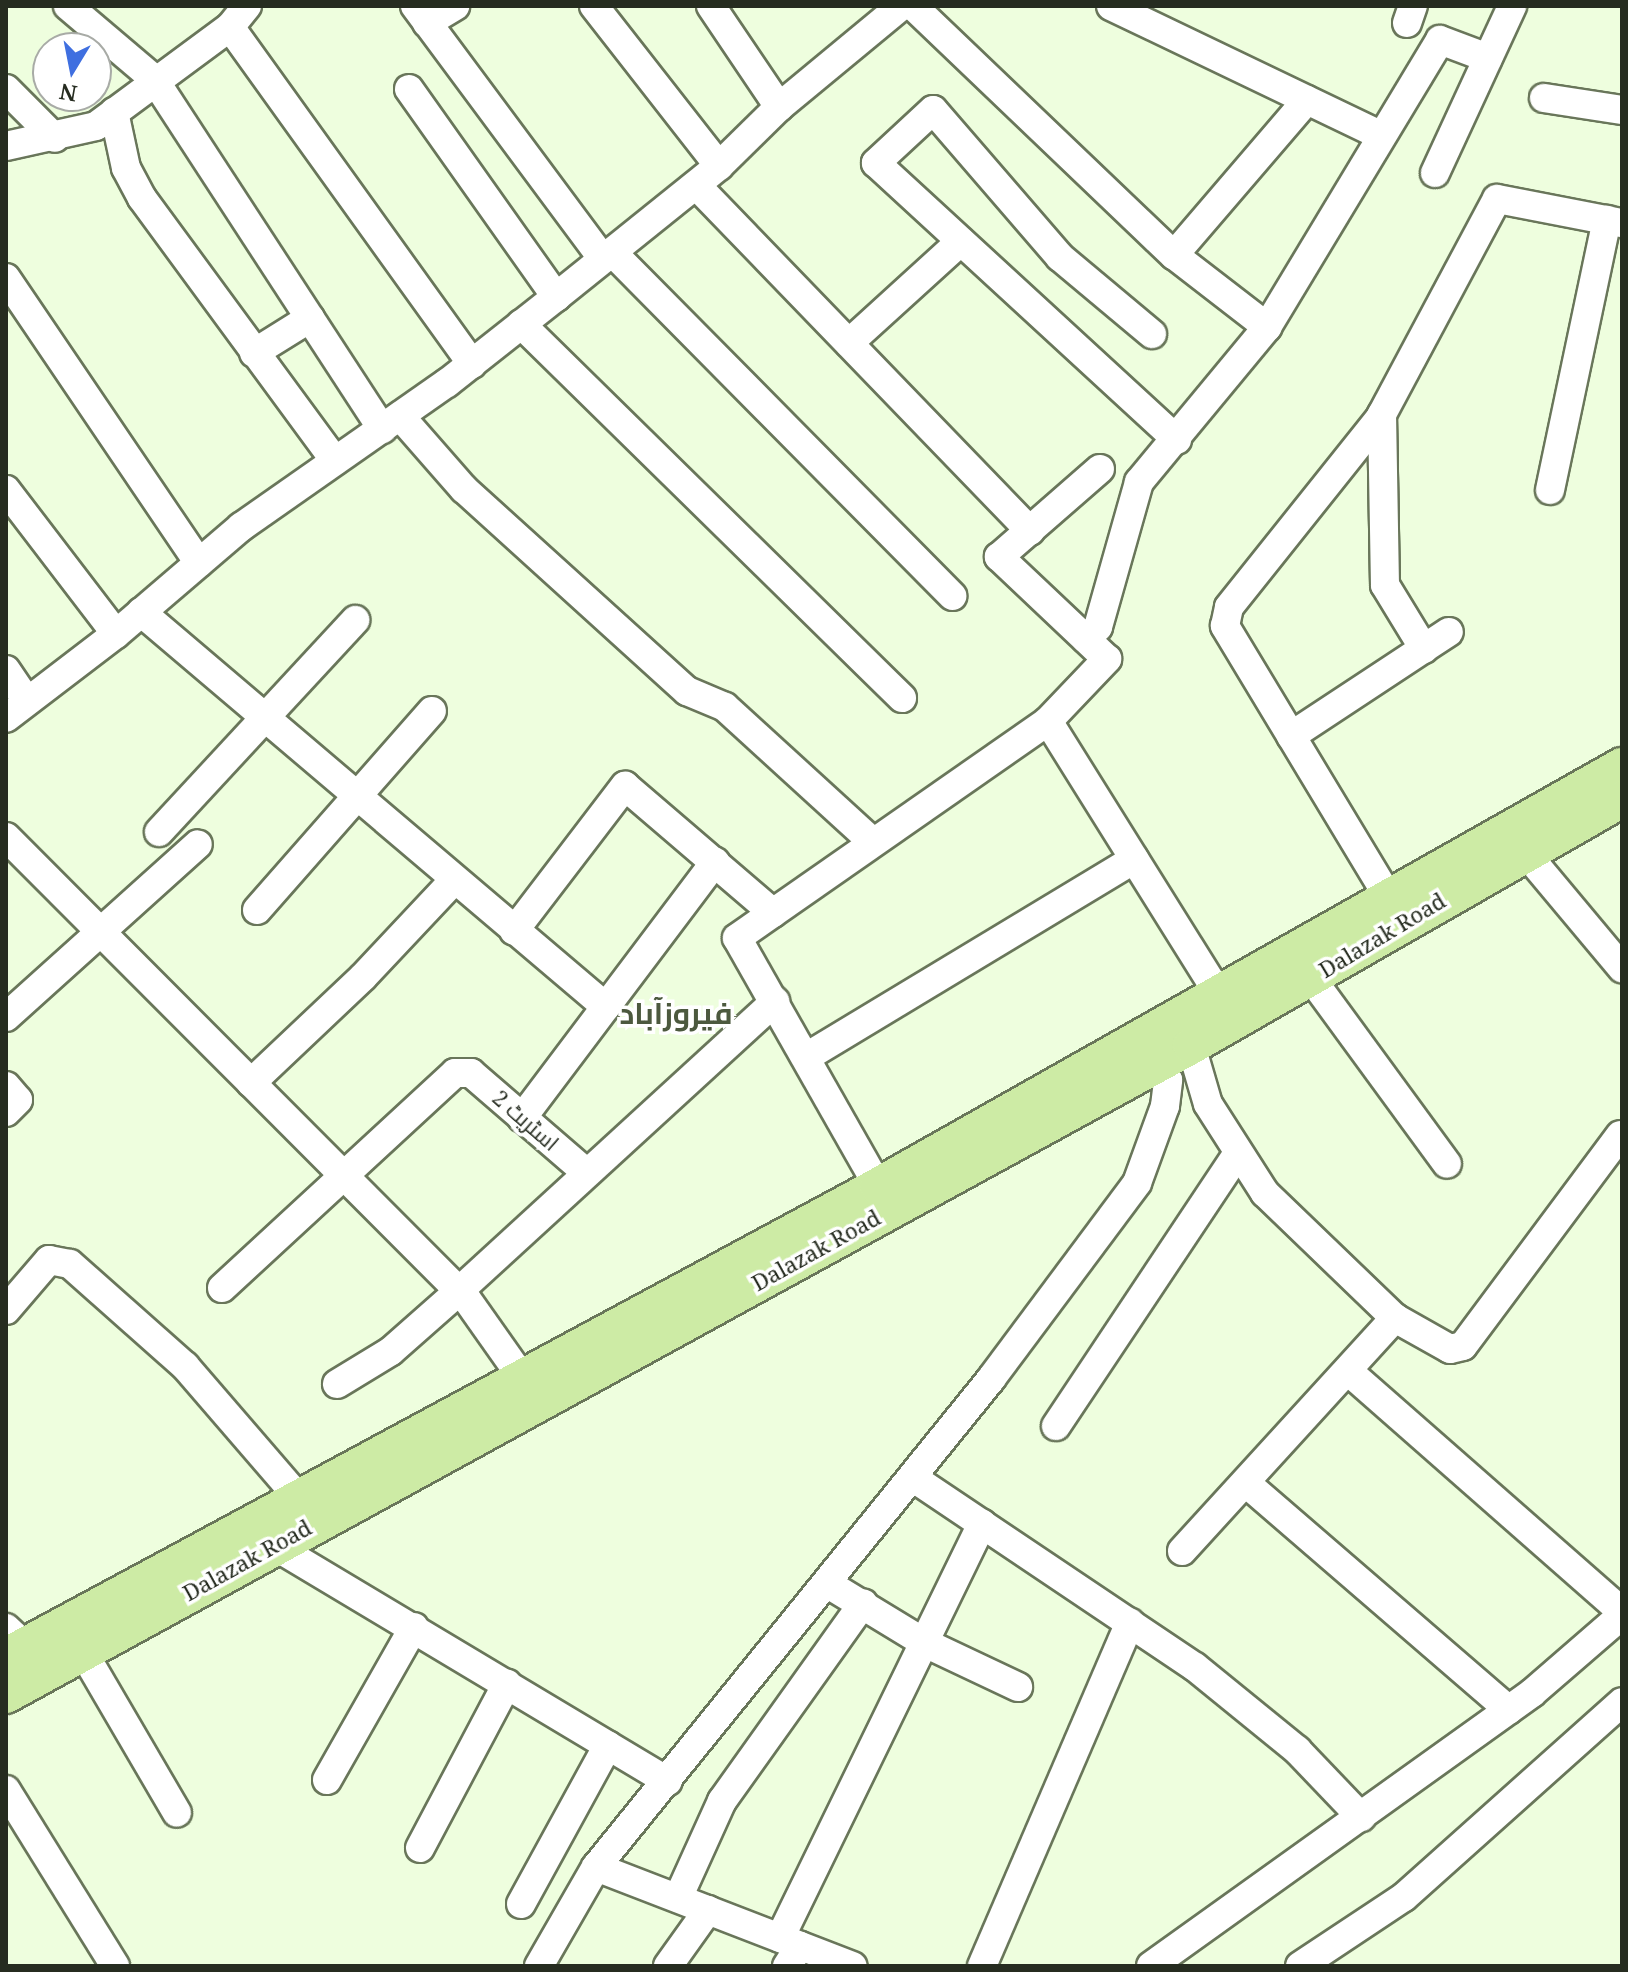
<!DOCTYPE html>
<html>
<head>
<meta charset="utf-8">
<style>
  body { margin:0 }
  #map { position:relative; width:1628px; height:1972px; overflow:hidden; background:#eefede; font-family:"Noto Serif",Cairo,serif }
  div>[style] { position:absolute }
  .roads { filter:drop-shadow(2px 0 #69765a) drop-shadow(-2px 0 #69765a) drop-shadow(0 2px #69765a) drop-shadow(0 -2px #69765a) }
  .minor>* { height:28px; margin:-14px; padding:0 14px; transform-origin:14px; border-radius:14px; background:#fff }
  .major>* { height:36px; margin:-18px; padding:0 18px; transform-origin:18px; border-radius:18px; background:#cdeba5 }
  span { translate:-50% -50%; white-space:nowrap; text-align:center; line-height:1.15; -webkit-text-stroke:7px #fff; paint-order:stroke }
  .street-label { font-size:22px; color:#262c20 }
  .district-label { font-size:30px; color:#4c593e; font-weight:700 }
  .frame { position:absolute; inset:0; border:8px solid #262c20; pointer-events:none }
  .north { position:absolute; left:32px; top:32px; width:80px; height:80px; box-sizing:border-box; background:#fff; border:2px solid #a8aba6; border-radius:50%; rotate:190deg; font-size:22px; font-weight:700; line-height:32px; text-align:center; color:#262c20 }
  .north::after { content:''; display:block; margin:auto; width:28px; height:36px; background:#3f6fe0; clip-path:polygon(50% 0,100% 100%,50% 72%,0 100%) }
</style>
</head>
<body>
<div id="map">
  <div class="roads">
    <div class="minor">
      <div style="left:68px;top:6px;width:113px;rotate:40.3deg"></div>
      <div style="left:154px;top:79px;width:418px;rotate:56.9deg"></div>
      <div style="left:415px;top:6px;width:315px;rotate:53.4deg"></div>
      <div style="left:594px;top:6px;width:203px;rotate:52deg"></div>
      <div style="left:711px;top:6px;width:122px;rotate:56deg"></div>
      <div style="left:913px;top:6px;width:361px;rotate:43.7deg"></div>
      <div style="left:1174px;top:255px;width:118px;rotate:37.7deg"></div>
      <div style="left:1111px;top:6px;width:298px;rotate:25.6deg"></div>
      <div style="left:427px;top:23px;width:33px;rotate:-31deg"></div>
      <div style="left:1407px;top:23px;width:18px;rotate:-71deg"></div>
      <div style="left:230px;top:27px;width:415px;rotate:54.3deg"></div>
      <div style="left:6px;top:89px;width:69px;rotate:45deg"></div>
      <div style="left:409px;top:89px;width:255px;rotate:54.7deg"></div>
      <div style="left:1544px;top:98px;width:79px;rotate:8.7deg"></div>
      <div style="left:114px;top:112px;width:57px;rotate:77.9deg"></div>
      <div style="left:126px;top:168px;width:34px;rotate:62deg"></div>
      <div style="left:142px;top:198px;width:326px;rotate:53.7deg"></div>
      <div style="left:6px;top:146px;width:92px;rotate:-12.5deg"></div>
      <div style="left:96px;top:126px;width:167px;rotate:-36.5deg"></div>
      <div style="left:230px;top:27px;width:27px;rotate:-51deg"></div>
      <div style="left:1435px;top:173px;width:184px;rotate:-65.2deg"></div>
      <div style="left:696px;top:185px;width:481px;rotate:46deg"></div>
      <div style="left:612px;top:252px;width:484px;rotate:45.3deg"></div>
      <div style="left:1174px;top:255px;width:204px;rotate:-49.4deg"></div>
      <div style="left:6px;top:278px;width:344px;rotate:55.9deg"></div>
      <div style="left:521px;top:324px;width:534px;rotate:44.47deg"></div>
      <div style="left:1152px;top:334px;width:120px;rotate:-140.1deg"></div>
      <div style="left:1060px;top:257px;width:194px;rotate:-130.8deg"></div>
      <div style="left:933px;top:110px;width:78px;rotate:137.1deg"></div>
      <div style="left:876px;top:163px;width:409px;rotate:42.6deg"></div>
      <div style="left:849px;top:343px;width:151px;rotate:-42.3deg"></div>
      <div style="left:254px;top:353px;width:66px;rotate:-32deg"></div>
      <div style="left:1382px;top:414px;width:171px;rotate:89deg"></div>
      <div style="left:1385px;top:585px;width:75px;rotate:58.6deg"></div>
      <div style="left:400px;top:416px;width:97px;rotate:48.8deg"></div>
      <div style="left:464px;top:489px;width:301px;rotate:42.2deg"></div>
      <div style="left:687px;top:691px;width:41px;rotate:22.8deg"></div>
      <div style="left:725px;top:707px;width:200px;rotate:42.4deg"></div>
      <div style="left:6px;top:490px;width:181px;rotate:52.6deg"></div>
      <div style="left:1550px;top:490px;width:276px;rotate:-78.1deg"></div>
      <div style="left:141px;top:612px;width:610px;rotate:40.35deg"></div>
      <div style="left:1086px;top:639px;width:17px;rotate:-45deg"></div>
      <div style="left:1098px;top:627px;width:151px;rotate:-74.2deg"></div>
      <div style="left:1139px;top:482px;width:201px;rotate:-50.4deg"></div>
      <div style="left:1267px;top:327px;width:335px;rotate:-58.9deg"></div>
      <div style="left:1440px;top:40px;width:51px;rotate:20.6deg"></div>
      <div style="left:6px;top:670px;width:37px;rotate:56deg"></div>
      <div style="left:6px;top:718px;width:138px;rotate:-37.4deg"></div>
      <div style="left:116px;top:634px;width:165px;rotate:-40.6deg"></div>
      <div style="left:241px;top:527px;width:251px;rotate:-35deg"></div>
      <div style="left:447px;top:383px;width:139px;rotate:-38.3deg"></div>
      <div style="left:556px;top:297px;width:209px;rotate:-38.8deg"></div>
      <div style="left:719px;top:166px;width:84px;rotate:-44.5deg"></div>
      <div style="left:779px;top:107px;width:158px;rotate:-39.6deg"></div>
      <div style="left:1048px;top:721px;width:323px;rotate:58deg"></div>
      <div style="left:1291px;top:736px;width:189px;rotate:-33.4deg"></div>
      <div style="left:159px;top:832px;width:289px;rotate:-47.2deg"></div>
      <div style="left:6px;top:837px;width:651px;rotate:45.06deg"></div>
      <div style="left:466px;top:1298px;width:95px;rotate:54.8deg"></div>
      <div style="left:1524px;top:851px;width:153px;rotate:50.1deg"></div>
      <div style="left:1389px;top:898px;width:318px;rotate:-121.1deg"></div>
      <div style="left:1225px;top:626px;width:19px;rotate:-78deg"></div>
      <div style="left:1229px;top:607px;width:242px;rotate:-51.4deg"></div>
      <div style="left:1380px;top:418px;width:248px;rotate:-61.9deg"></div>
      <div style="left:1497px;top:199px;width:127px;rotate:10.9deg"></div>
      <div style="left:257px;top:910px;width:265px;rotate:-48.7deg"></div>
      <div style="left:514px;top:931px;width:183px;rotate:-52.6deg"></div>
      <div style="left:625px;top:786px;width:195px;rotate:40.6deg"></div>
      <div style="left:1311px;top:978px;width:230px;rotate:53.8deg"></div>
      <div style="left:6px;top:1017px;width:258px;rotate:-42deg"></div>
      <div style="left:1191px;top:1046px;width:60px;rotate:73.7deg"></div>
      <div style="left:1208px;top:1104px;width:106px;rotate:57.4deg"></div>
      <div style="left:1265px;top:1193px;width:180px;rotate:43.9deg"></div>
      <div style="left:1395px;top:1318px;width:63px;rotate:29.4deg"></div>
      <div style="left:1450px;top:1349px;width:13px;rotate:-13deg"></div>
      <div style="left:1463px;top:1346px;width:263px;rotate:-53.3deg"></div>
      <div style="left:808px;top:1056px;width:381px;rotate:-31.1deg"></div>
      <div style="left:251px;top:1083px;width:154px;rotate:-43.4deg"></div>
      <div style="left:363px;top:977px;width:133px;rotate:-46.8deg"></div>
      <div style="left:6px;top:1086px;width:18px;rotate:49deg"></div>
      <div style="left:18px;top:1100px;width:17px;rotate:135deg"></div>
      <div style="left:522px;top:1118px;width:321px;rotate:-53deg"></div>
      <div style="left:878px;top:1186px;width:285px;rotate:-119.6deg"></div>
      <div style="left:737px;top:938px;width:379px;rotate:-34.9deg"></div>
      <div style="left:1048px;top:721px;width:86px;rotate:-46.4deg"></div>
      <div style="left:1107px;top:659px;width:149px;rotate:-136.6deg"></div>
      <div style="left:999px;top:557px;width:134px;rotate:-41.1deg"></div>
      <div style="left:222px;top:1288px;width:317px;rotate:-42.7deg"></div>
      <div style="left:455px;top:1073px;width:16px"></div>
      <div style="left:471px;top:1073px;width:153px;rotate:40.8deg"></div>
      <div style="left:6px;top:1310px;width:66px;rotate:-49.3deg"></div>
      <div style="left:49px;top:1260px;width:21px;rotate:11deg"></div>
      <div style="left:70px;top:1264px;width:154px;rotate:41.6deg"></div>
      <div style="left:185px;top:1366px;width:173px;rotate:49.2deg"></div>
      <div style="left:1348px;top:1371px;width:365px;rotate:41.3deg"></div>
      <div style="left:337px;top:1384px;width:63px;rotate:-31.4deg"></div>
      <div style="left:391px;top:1351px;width:91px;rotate:-41.4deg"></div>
      <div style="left:459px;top:1291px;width:429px;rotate:-42.5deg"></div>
      <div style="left:1056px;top:1426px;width:326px;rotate:-56.3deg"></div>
      <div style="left:912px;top:1477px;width:341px;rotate:33.9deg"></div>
      <div style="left:1195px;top:1667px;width:132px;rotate:39.1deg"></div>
      <div style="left:1297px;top:1750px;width:93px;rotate:46.3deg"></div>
      <div style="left:1246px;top:1483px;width:347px;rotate:40.8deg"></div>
      <div style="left:273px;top:1545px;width:460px;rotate:30.9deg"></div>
      <div style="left:1182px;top:1551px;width:316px;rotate:-47.6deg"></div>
      <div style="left:828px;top:1584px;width:114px;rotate:31.3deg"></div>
      <div style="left:925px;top:1643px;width:103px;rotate:25.3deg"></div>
      <div style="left:6px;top:1628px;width:26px;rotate:43deg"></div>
      <div style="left:83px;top:1652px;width:186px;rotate:59.7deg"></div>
      <div style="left:327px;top:1780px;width:176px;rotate:-60.4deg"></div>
      <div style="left:6px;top:1790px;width:207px;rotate:58.2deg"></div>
      <div style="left:420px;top:1848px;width:186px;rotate:-62.1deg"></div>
      <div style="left:596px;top:1867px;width:275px;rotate:21.1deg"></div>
      <div style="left:678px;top:1898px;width:107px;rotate:-65.6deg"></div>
      <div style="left:722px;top:1801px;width:243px;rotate:-54.5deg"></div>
      <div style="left:521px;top:1904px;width:181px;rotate:-61.3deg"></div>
      <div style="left:780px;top:1938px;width:461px;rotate:-64deg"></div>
      <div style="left:539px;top:1966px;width:114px;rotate:-60.1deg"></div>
      <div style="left:596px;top:1867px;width:628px;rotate:-51.01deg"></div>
      <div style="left:991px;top:1379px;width:244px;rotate:-53.3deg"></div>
      <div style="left:1137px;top:1183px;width:82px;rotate:-70deg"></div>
      <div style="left:1165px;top:1106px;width:26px;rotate:-83deg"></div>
      <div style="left:1168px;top:1080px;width:20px;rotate:-120deg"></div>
      <div style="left:668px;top:1966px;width:69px;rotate:-54.5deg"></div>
      <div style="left:787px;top:1966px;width:24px;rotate:-57deg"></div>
      <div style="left:982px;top:1966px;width:374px;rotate:-66.7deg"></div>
      <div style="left:1151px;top:1966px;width:469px;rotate:-35.6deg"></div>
      <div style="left:1532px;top:1693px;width:119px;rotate:-40.9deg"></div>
      <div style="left:1300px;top:1966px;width:125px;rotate:-33.6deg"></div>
      <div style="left:1404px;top:1897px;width:292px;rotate:-41.8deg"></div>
    </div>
    <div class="major">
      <div style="left:6px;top:1656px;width:991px;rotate:-28.32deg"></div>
      <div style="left:878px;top:1186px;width:854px;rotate:-29.45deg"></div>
      <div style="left:6px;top:1695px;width:1351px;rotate:-28.71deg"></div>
      <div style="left:1191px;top:1046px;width:497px;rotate:-29.8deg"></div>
    </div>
  </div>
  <div class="street-label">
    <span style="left:1382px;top:935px;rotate:-31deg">Dalazak Road</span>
    <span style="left:526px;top:1120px;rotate:41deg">اسٹریٹ 2</span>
    <span style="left:816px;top:1250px;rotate:-29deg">Dalazak Road</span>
    <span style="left:247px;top:1560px;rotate:-29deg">Dalazak Road</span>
  </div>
  <div class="district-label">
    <span style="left:676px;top:1013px">فیروزآباد</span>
  </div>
  <div class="frame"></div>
  <div class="north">N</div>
</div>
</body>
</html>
